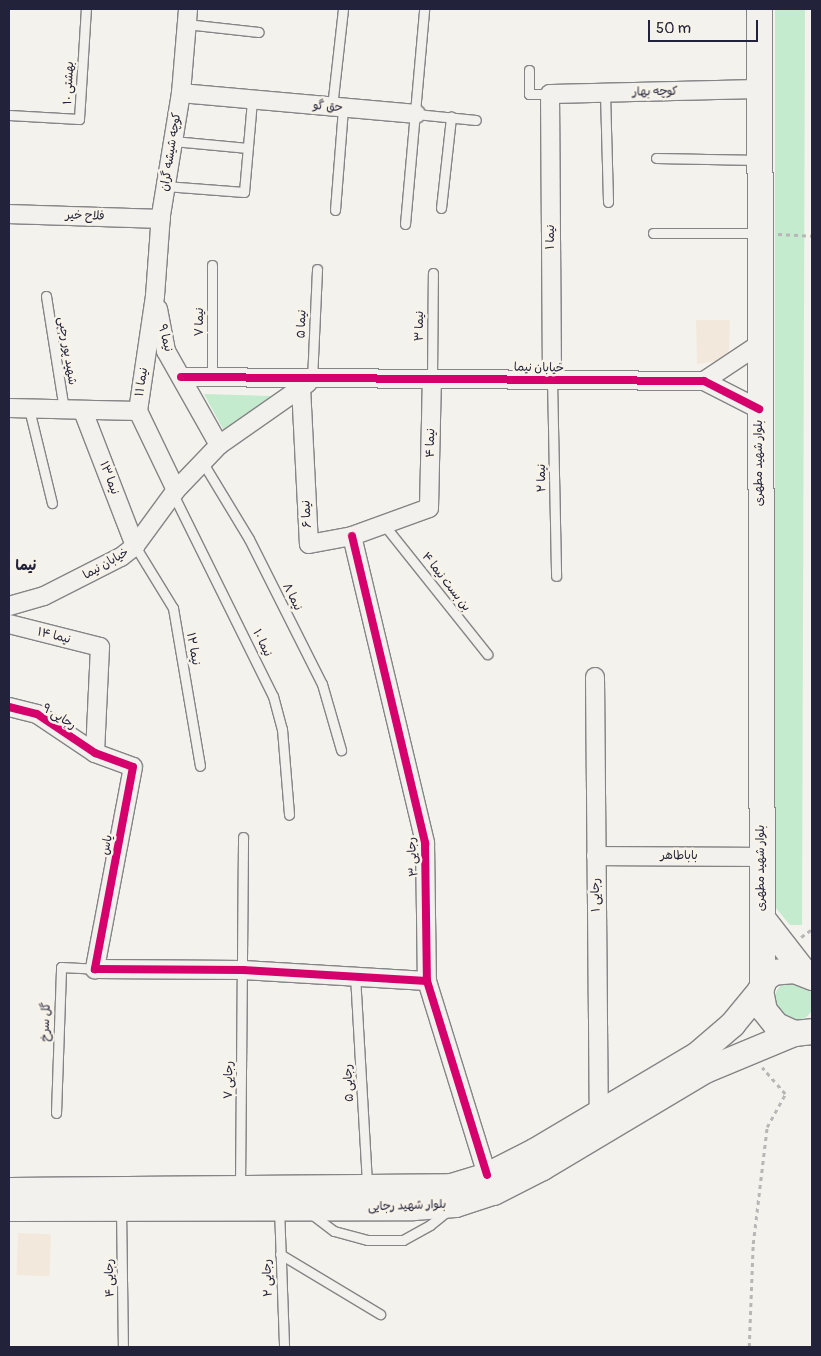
<!DOCTYPE html>
<html>
<head>
<meta charset="utf-8">
<style>
  body { margin:0 }
  #map { position:relative; width:821px; height:1356px; overflow:hidden; background:#f4f2ec; font-family:Pangolin,"Playpen Sans Arabic",sans-serif }
  div>[style] { position:absolute }
  .built>* { inset:0; background:#f2e9dc; transform-origin:0 0 }
  .green>* { inset:0; background:#c4ebce }
  .round { border-radius:50% }
  .path>* { height:2.5px; margin-top:-1.25px; transform-origin:0; background:repeating-linear-gradient(90deg,#b8b6b6 0 4px,transparent 0 8px) }
  .roads { filter:drop-shadow(1px 0 #858486) drop-shadow(-1px 0 #858486) drop-shadow(0 1px #858486) drop-shadow(0 -1px #858486) }
  .lane>* { height:9px; margin:-4.5px; padding:0 4.5px; transform-origin:4.5px; border-radius:4.5px; background:#f2f1ed }
  .street>* { height:18px; margin:-9px; padding:0 9px; transform-origin:9px; border-radius:9px; background:#f2f1ed }
  .secondary>* { height:25px; margin:-12.5px; padding:0 12.5px; transform-origin:12.5px; border-radius:12.5px; background:#f2f1ed }
  .cycleway>* { height:8px; margin:-4px; padding:0 4px; transform-origin:4px; border-radius:4px; background:#d6006c }
  span { translate:-50% -50%; white-space:nowrap; text-align:center; line-height:1.15; -webkit-text-stroke:5px #f7f3e8; paint-order:stroke }
  .street-label { font-size:12px; color:#22223b }
  .neighbourhood-label { font-size:14px; color:#22223b; font-weight:700 }
  .frame { position:absolute; inset:0; border:10px solid #22223b; pointer-events:none }
  .scale { position:absolute; left:648px; top:20px; width:110px; height:22px; box-sizing:border-box; border:2px solid #22223b; border-top:0; padding-left:6px; font-size:15px; line-height:18px; white-space:nowrap; color:#22223b; -webkit-text-stroke:4px #f7f3e8; paint-order:stroke }
</style>
</head>
<body>
<div id="map">
  <div class="built">
    <div style="clip-path:polygon(696px 320px,730px 320px,729px 350px,724px 360px,697px 364px)"></div>
    <div style="left:18px;top:1233px;width:33px;height:42px;rotate:2deg"></div>
  </div>
  <div class="green">
    <div style="clip-path:polygon(775px 9px,805px 9px,802px 925px,790px 925px,775px 907px)"></div>
    <div style="clip-path:polygon(204px 394px,271px 396px,224px 431px)"></div>
    <div class="round" style="left:774px;top:981px;width:40px;height:40px"></div>
  </div>
  <div class="path">
    <div style="left:778px;top:234px;width:34px;rotate:3deg"></div>
    <div style="left:801px;top:937px;width:14px;rotate:-36deg"></div>
    <div style="left:749px;top:1347px;width:103px;rotate:-87.8deg"></div>
    <div style="left:753px;top:1244px;width:118px;rotate:-83.2deg"></div>
    <div style="left:767px;top:1127px;width:38px;rotate:-61deg"></div>
    <div style="left:785px;top:1094px;width:35px;rotate:-131deg"></div>
  </div>
  <div class="roads">
    <div class="lane">
      <div style="left:186px;top:24px;width:73px;rotate:6.3deg"></div>
      <div style="left:529px;top:70px;width:24px;rotate:90deg"></div>
      <div style="left:529px;top:94px;width:21px"></div>
      <div style="left:605px;top:93px;width:109px;rotate:88.4deg"></div>
      <div style="left:332px;top:107px;width:99px;rotate:-83.6deg"></div>
      <div style="left:416px;top:114px;width:60px;rotate:5.7deg"></div>
      <div style="left:9px;top:115px;width:70px;rotate:3.3deg"></div>
      <div style="left:79px;top:119px;width:110px;rotate:-86.4deg"></div>
      <div style="left:173px;top:141px;width:75px;rotate:5.3deg"></div>
      <div style="left:656px;top:158px;width:103px;rotate:1.1deg"></div>
      <div style="left:165px;top:186px;width:79px;rotate:4.3deg"></div>
      <div style="left:244px;top:192px;width:92px;rotate:-85deg"></div>
      <div style="left:441px;top:208px;width:92px;rotate:-83.7deg"></div>
      <div style="left:335px;top:210px;width:102px;rotate:-85.5deg"></div>
      <div style="left:405px;top:224px;width:216px;rotate:-84.9deg"></div>
      <div style="left:653px;top:233px;width:106px"></div>
      <div style="left:212px;top:265px;width:113px;rotate:90deg"></div>
      <div style="left:46px;top:296px;width:115px;rotate:81deg"></div>
      <div style="left:432px;top:379px;width:106px;rotate:-89.5deg"></div>
      <div style="left:552px;top:379px;width:197px;rotate:88.8deg"></div>
      <div style="left:312px;top:380px;width:111px;rotate:-87.4deg"></div>
      <div style="left:29px;top:409px;width:97px;rotate:76.3deg"></div>
      <div style="left:203px;top:463px;width:89px;rotate:58.8deg"></div>
      <div style="left:249px;top:539px;width:162px;rotate:63.3deg"></div>
      <div style="left:322px;top:684px;width:69px;rotate:73.9deg"></div>
      <div style="left:173px;top:494px;width:225px;rotate:63.7deg"></div>
      <div style="left:273px;top:696px;width:34px;rotate:75deg"></div>
      <div style="left:282px;top:729px;width:86px;rotate:85.3deg"></div>
      <div style="left:385px;top:526px;width:164px;rotate:51.4deg"></div>
      <div style="left:135px;top:546px;width:73px;rotate:58.5deg"></div>
      <div style="left:173px;top:608px;width:160px;rotate:80.3deg"></div>
      <div style="left:355px;top:975px;width:209px;rotate:86.7deg"></div>
      <div style="left:56px;top:1113px;width:146px;rotate:-88deg"></div>
      <div style="left:61px;top:967px;width:34px;rotate:3deg"></div>
      <div style="left:240px;top:1187px;width:350px;rotate:-89.5deg"></div>
      <div style="left:121px;top:1208px;width:139px;rotate:89.2deg"></div>
      <div style="left:279px;top:1208px;width:139px;rotate:87.9deg"></div>
      <div style="left:310px;top:1213px;width:30px;rotate:37deg"></div>
      <div style="left:334px;top:1231px;width:35px;rotate:15deg"></div>
      <div style="left:368px;top:1240px;width:35px"></div>
      <div style="left:403px;top:1240px;width:31px;rotate:-29deg"></div>
      <div style="left:430px;top:1225px;width:22px;rotate:-39deg"></div>
      <div style="left:280px;top:1254px;width:117px;rotate:31deg"></div>
    </div>
    <div class="street">
      <div style="left:181px;top:93px;width:236px;rotate:5.1deg"></div>
      <div style="left:9px;top:214px;width:152px;rotate:1.9deg"></div>
      <div style="left:158px;top:309px;width:43px;rotate:79.2deg"></div>
      <div style="left:166px;top:351px;width:108px;rotate:60.6deg"></div>
      <div style="left:181px;top:377px;width:523px;rotate:0.44deg"></div>
      <div style="left:704px;top:381px;width:62px;rotate:27deg"></div>
      <div style="left:552px;top:379px;width:285px;rotate:-90.4deg"></div>
      <div style="left:550px;top:94px;width:209px;rotate:-1.4deg"></div>
      <div style="left:704px;top:381px;width:65px;rotate:-33.7deg"></div>
      <div style="left:301px;top:387px;width:157px;rotate:87.1deg"></div>
      <div style="left:309px;top:544px;width:44px;rotate:-10.5deg"></div>
      <div style="left:352px;top:536px;width:82px;rotate:-20deg"></div>
      <div style="left:429px;top:508px;width:129px;rotate:-88.7deg"></div>
      <div style="left:9px;top:408px;width:129px;rotate:1.3deg"></div>
      <div style="left:83px;top:411px;width:145px;rotate:68.9deg"></div>
      <div style="left:176px;top:490px;width:88px;rotate:-115.7deg"></div>
      <div style="left:138px;top:411px;width:116px;rotate:-81.6deg"></div>
      <div style="left:155px;top:296px;width:81px;rotate:-85.8deg"></div>
      <div style="left:161px;top:215px;width:124px;rotate:-80.7deg"></div>
      <div style="left:181px;top:93px;width:84px;rotate:-85.2deg"></div>
      <div style="left:352px;top:536px;width:316px;rotate:76.6deg"></div>
      <div style="left:425px;top:843px;width:138px;rotate:89.2deg"></div>
      <div style="left:427px;top:981px;width:203px;rotate:72.8deg"></div>
      <div style="left:9px;top:606px;width:36px;rotate:-16deg"></div>
      <div style="left:44px;top:596px;width:86px;rotate:-26.9deg"></div>
      <div style="left:121px;top:557px;width:18px;rotate:-38deg"></div>
      <div style="left:135px;top:546px;width:69px;rotate:-53.8deg"></div>
      <div style="left:176px;top:490px;width:62px;rotate:-46.3deg"></div>
      <div style="left:219px;top:445px;width:108px;rotate:-34.9deg"></div>
      <div style="left:9px;top:624px;width:94px;rotate:14.2deg"></div>
      <div style="left:100px;top:647px;width:106px;rotate:92.7deg"></div>
      <div style="left:595px;top:677px;width:436px;rotate:89.5deg"></div>
      <div style="left:9px;top:707px;width:29px;rotate:14deg"></div>
      <div style="left:37px;top:714px;width:70px;rotate:33.9deg"></div>
      <div style="left:95px;top:753px;width:40px;rotate:20.2deg"></div>
      <div style="left:133px;top:767px;width:206px;rotate:100.7deg"></div>
      <div style="left:95px;top:969px;width:148px;rotate:0.4deg"></div>
      <div style="left:243px;top:970px;width:184px;rotate:3.4deg"></div>
      <div style="left:596px;top:856px;width:165px;rotate:0.3deg"></div>
    </div>
    <div class="secondary">
      <div style="left:759px;top:9px;width:975px;rotate:89.82deg"></div>
      <div style="left:762px;top:918px;width:68px;rotate:52.1deg"></div>
      <div style="left:812px;top:977px;width:19px;rotate:-159deg"></div>
      <div style="left:794px;top:970px;width:21px;rotate:175deg"></div>
      <div style="left:773px;top:972px;width:11px;rotate:142deg"></div>
      <div style="left:764px;top:979px;width:12px;rotate:110deg"></div>
      <div style="left:760px;top:990px;width:20px;rotate:79deg"></div>
      <div style="left:764px;top:1010px;width:19px;rotate:51deg"></div>
      <div style="left:776px;top:1025px;width:20px;rotate:24deg"></div>
      <div style="left:794px;top:1033px;width:18px;rotate:-6deg"></div>
      <div style="left:9px;top:1190px;width:442px;rotate:-0.5deg"></div>
      <div style="left:451px;top:1186px;width:38px;rotate:-17deg"></div>
      <div style="left:487px;top:1175px;width:53px;rotate:-27.1deg"></div>
      <div style="left:534px;top:1151px;width:188px;rotate:-30.7deg"></div>
      <div style="left:696px;top:1055px;width:48px;rotate:-40.7deg"></div>
      <div style="left:732px;top:1024px;width:44px;rotate:-50.5deg"></div>
      <div style="left:9px;top:1208px;width:404px;rotate:-0.1deg"></div>
      <div style="left:413px;top:1207px;width:42px;rotate:-4.1deg"></div>
      <div style="left:455px;top:1204px;width:40px;rotate:-18deg"></div>
      <div style="left:493px;top:1192px;width:55px;rotate:-27deg"></div>
      <div style="left:542px;top:1167px;width:190px;rotate:-30.8deg"></div>
      <div style="left:705px;top:1070px;width:96px;rotate:-22.6deg"></div>
    </div>
  </div>
  <div class="cycleway">
    <div style="left:181px;top:377px;width:523px;rotate:0.44deg"></div>
    <div style="left:704px;top:381px;width:62px;rotate:27deg"></div>
    <div style="left:352px;top:536px;width:316px;rotate:76.6deg"></div>
    <div style="left:425px;top:843px;width:138px;rotate:89.2deg"></div>
    <div style="left:427px;top:981px;width:203px;rotate:72.8deg"></div>
    <div style="left:9px;top:707px;width:29px;rotate:14deg"></div>
    <div style="left:37px;top:714px;width:70px;rotate:33.9deg"></div>
    <div style="left:95px;top:753px;width:40px;rotate:20.2deg"></div>
    <div style="left:133px;top:767px;width:206px;rotate:100.7deg"></div>
    <div style="left:95px;top:969px;width:148px;rotate:0.4deg"></div>
    <div style="left:243px;top:970px;width:184px;rotate:3.4deg"></div>
  </div>
  <div class="street-label">
    <span style="left:69px;top:83px;rotate:-87deg">بهشتی ۱۰</span>
    <span style="left:655px;top:92px;rotate:-1deg">کوچه بهار</span>
    <span style="left:328px;top:107px;rotate:5deg">حق گو</span>
    <span style="left:171px;top:152px;rotate:-81deg">کوچه شیشه گران</span>
    <span style="left:85px;top:216px;rotate:2deg">فلاح خیر</span>
    <span style="left:551px;top:237px;rotate:-90deg">نیما ۱</span>
    <span style="left:200px;top:322px;rotate:-90deg">نیما ۷</span>
    <span style="left:302px;top:324px;rotate:-88deg">نیما ۵</span>
    <span style="left:420px;top:326px;rotate:-90deg">نیما ۳</span>
    <span style="left:165px;top:338px;rotate:76deg">نیما ۹</span>
    <span style="left:67px;top:351px;rotate:81deg">شهید پور رجبی</span>
    <span style="left:539px;top:368px;rotate:1deg">خیابان نیما</span>
    <span style="left:142px;top:382px;rotate:-81deg">نیما ۱۱</span>
    <span style="left:431px;top:443px;rotate:-89deg">نیما ۴</span>
    <span style="left:759px;top:463px;rotate:-90deg">بلوار شهید مطهری</span>
    <span style="left:109px;top:478px;rotate:69deg">نیما ۱۳</span>
    <span style="left:542px;top:478px;rotate:-91deg">نیما ۲</span>
    <span style="left:307px;top:514px;rotate:-93deg">نیما ۶</span>
    <span style="left:106px;top:564px;rotate:-30deg">خیابان نیما</span>
    <span style="left:446px;top:582px;rotate:52deg">بن بست نیما ۴</span>
    <span style="left:292px;top:597px;rotate:63deg">نیما ۸</span>
    <span style="left:54px;top:636px;rotate:14deg">نیما ۱۴</span>
    <span style="left:262px;top:643px;rotate:64deg">نیما ۱۰</span>
    <span style="left:193px;top:649px;rotate:80deg">نیما ۱۲</span>
    <span style="left:59px;top:717px;rotate:32deg">رجایی ۹</span>
    <span style="left:107px;top:845px;rotate:-79deg">یاس</span>
    <span style="left:679px;top:856px">باباطاهر</span>
    <span style="left:413px;top:857px;rotate:-94deg">رجایی ۳</span>
    <span style="left:761px;top:868px;rotate:-90deg">بلوار شهید مطهری</span>
    <span style="left:596px;top:895px;rotate:-91deg">رجایی ۱</span>
    <span style="left:46px;top:1022px;rotate:-88deg">گل سرخ</span>
    <span style="left:229px;top:1080px;rotate:-89deg">رجایی ۷</span>
    <span style="left:349px;top:1083px;rotate:-93deg">رجایی ۵</span>
    <span style="left:407px;top:1206px;rotate:-2deg">بلوار شهید رجایی</span>
    <span style="left:110px;top:1278px;rotate:-91deg">رجایی ۴</span>
    <span style="left:268px;top:1278px;rotate:-92deg">رجایی ۲</span>
  </div>
  <div class="neighbourhood-label">
    <span style="left:26px;top:566px">نیما</span>
  </div>
  <div class="frame"></div>
  <div class="scale">50 m</div>
</div>
</body>
</html>
